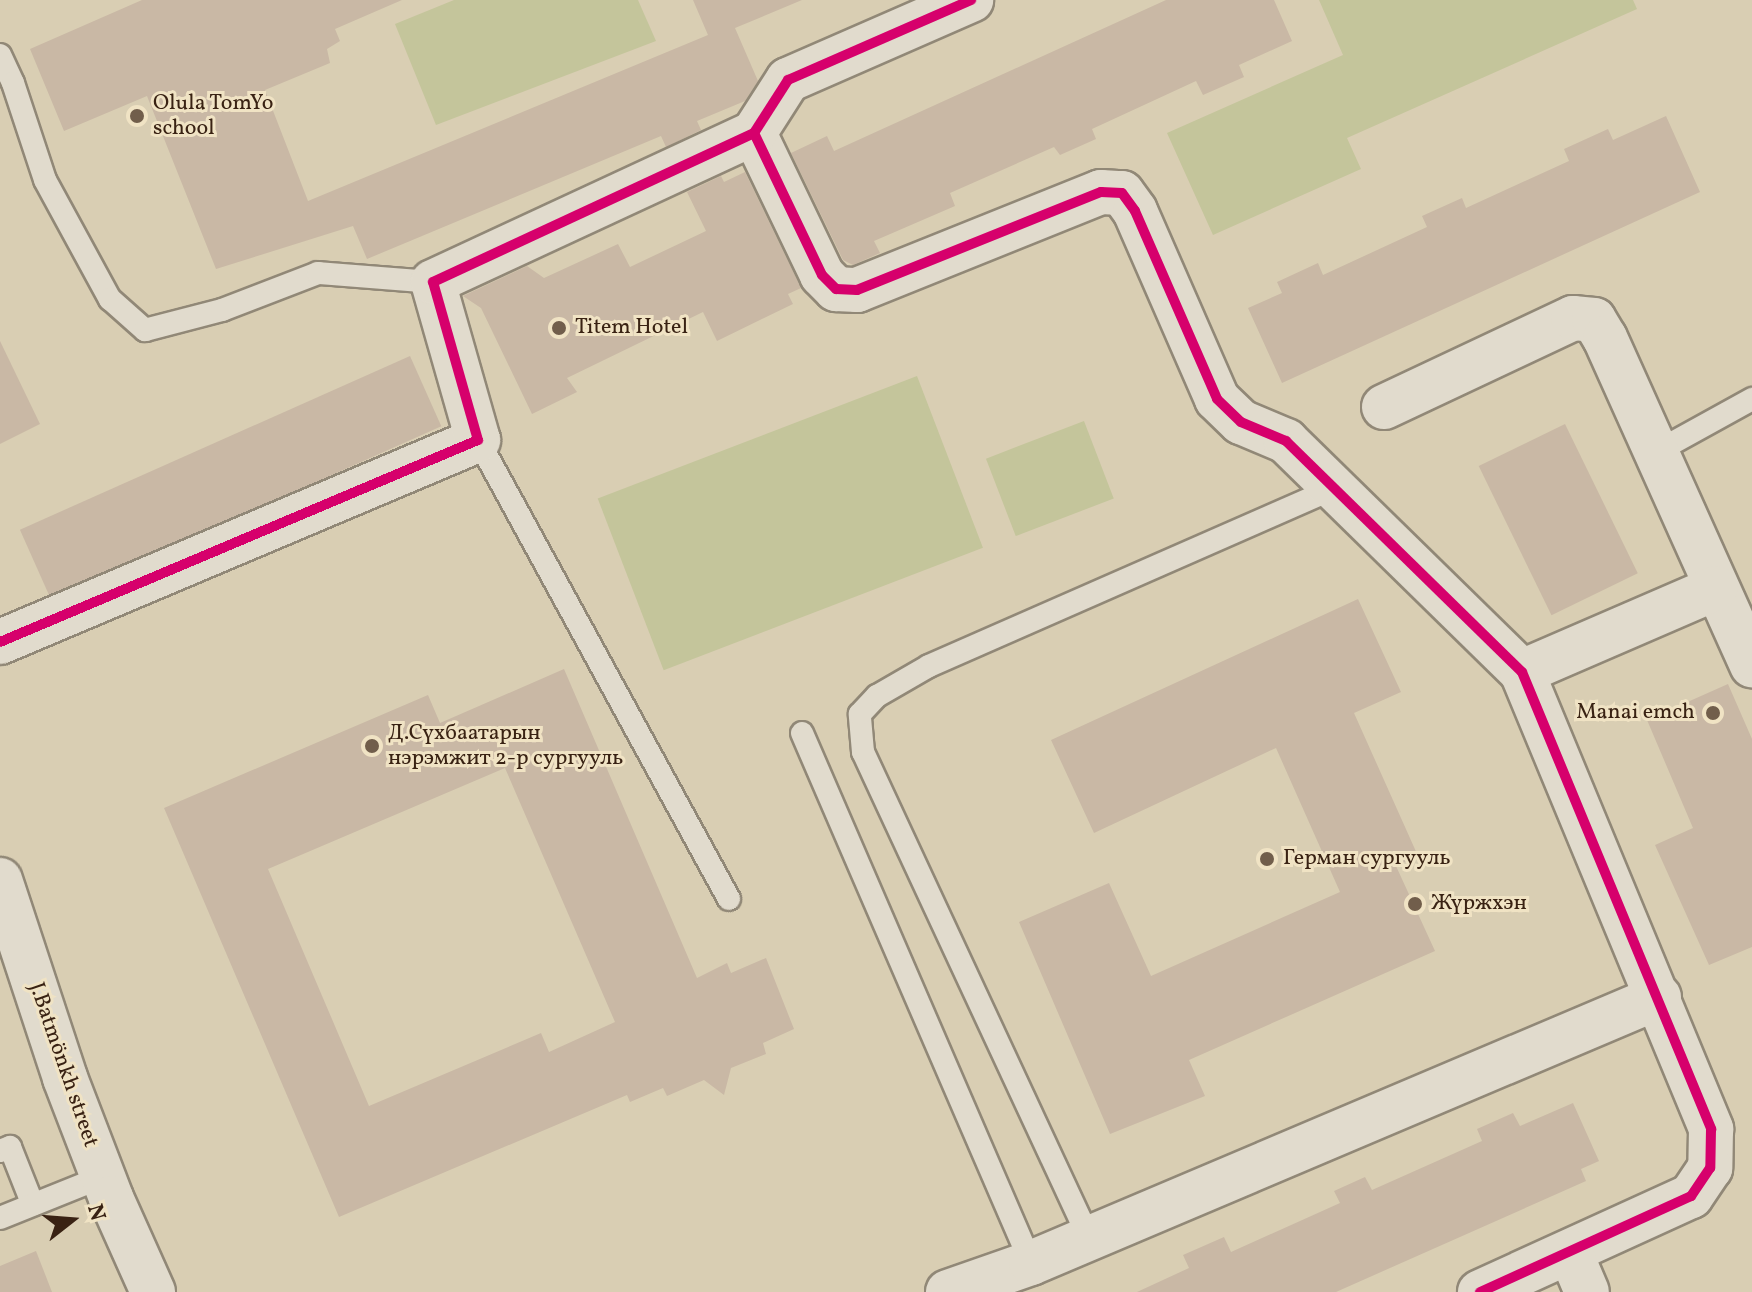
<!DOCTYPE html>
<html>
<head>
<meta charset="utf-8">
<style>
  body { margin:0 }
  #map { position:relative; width:1752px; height:1292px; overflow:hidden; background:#d9ceb3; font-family:Vollkorn,serif }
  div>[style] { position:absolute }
  .green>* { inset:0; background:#c4c59b; transform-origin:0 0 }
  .building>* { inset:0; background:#c9b8a5; transform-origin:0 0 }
  .roads { filter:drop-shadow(2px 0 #918877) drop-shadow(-2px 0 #918877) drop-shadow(0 2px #918877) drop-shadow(0 -2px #918877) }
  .lane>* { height:22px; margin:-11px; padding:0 11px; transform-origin:11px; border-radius:11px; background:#e1dbcd }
  .street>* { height:44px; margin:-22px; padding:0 22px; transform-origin:22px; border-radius:22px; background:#e1dbcd }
  .cycleway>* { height:10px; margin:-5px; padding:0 5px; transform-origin:5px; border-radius:5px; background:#d6006c }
  .dots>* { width:22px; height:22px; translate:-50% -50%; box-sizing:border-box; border:4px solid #f0e3c4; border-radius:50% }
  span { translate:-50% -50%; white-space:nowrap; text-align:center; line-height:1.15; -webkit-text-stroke:6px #f0e3c4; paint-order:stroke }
  .poi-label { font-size:22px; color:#392213 }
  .left { translate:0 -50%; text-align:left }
  .right { translate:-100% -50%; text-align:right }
  .street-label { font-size:22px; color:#392213 }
  .north { position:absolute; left:32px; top:1180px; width:80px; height:80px; -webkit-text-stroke:6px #f0e3c4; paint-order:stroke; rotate:73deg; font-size:22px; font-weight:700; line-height:32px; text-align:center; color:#392213 }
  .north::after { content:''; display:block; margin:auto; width:28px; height:36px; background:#392213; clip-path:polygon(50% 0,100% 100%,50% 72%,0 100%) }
</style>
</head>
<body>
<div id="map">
  <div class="green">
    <div style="clip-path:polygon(454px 0,638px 0,656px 41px,436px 125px,395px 24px)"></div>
    <div style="clip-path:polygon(1319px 0,1633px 0,1637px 9px,1347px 138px,1361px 169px,1213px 235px,1167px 133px,1343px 55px)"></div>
    <div style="left:917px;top:376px;width:184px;height:342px;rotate:69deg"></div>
    <div style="left:1084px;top:421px;width:83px;height:105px;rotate:69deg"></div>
  </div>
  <div class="building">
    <div style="clip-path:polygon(142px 0,402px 0,335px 29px,340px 41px,327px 49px,330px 63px,265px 90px,308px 201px,708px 35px,693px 0,802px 0,735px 28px,758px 81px,745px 101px,697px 121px,701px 130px,666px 147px,661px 136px,367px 259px,353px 226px,216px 269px,147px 96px,64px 131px,30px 49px)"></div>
    <div style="clip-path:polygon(1166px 0,1274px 0,1292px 41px,1239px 65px,1244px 77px,1203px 95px,1196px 81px,1092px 129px,1096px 139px,1060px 155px,1054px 147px,950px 193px,955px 206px,874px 241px,880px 253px,853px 265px,843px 260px,791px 153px,827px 136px,834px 151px)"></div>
    <div style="clip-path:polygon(1666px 116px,1700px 192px,1282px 383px,1248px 308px,1282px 293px,1277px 282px,1318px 263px,1323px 275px,1427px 227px,1422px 216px,1462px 198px,1466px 208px,1569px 161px,1564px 149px,1608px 129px,1613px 140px)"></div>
    <div style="clip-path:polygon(745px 172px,801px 288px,788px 294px,793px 304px,717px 341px,703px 312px,567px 378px,577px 392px,532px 414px,481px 308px,463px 296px,527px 266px,544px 278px,618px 244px,630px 267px,706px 231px,687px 192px,721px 176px,724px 182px)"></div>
    <div style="clip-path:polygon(0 341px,40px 424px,0 444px)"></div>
    <div style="left:410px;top:356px;width:77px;height:427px;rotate:66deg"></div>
    <div style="left:1565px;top:424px;width:166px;height:96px;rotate:64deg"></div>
    <div style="clip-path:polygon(1358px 599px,1401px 692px,1354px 713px,1418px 856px,1396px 866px,1435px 951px,1189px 1060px,1205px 1096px,1110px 1134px,1019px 922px,1109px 883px,1151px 976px,1340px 892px,1276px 748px,1094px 833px,1051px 740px)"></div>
    <div style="clip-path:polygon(evenodd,564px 669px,697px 978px,727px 963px,731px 973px,766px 958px,794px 1029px,763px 1043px,766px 1054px,731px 1068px,724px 1095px,704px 1080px,667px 1096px,663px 1088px,630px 1102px,627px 1095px,339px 1217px,164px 808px,428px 695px,440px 723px,564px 669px,505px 768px,615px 1022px,549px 1052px,541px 1033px,369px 1106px,268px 869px,505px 768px)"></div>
    <div style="clip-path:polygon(1728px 684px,1752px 739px,1752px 947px,1709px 965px,1655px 845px,1693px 828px,1647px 720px)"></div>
    <div style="clip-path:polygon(1573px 1103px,1599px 1161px,1581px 1169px,1586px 1181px,1336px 1292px,1137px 1292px,1189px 1268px,1183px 1255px,1224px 1237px,1231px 1252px,1340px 1203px,1334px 1191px,1365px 1177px,1372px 1190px,1482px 1141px,1477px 1129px,1513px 1113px,1520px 1126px)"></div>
    <div style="clip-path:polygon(36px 1251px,52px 1292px,0 1292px,0 1266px)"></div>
  </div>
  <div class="roads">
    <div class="lane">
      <div style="left:0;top:55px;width:31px;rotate:65deg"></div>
      <div style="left:13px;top:83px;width:102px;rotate:71.7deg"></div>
      <div style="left:45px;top:180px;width:136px;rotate:61.4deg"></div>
      <div style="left:110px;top:299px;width:47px;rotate:41.5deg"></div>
      <div style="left:145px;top:330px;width:80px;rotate:-14.6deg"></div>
      <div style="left:222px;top:310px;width:103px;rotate:-21.1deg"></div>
      <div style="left:318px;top:273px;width:115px;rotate:4.5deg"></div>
      <div style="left:478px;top:440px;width:523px;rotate:61.33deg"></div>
      <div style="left:1656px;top:452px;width:110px;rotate:-28.9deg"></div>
      <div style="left:802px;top:733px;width:577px;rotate:66.63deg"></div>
      <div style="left:0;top:1151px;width:11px;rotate:-22deg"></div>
      <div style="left:10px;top:1147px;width:62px;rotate:68.4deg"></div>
      <div style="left:0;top:1218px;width:110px;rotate:-21.9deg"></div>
      <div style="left:1089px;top:1238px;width:536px;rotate:-114.94deg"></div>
      <div style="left:863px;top:752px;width:38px;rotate:-95deg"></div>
      <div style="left:860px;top:714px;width:25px;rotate:-47deg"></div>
      <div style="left:877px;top:696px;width:60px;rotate:-30deg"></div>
      <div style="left:929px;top:666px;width:443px;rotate:-23.7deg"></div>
    </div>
    <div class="street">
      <div style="left:754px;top:133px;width:157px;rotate:64.4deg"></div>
      <div style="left:822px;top:275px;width:20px;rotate:45deg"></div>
      <div style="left:836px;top:289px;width:21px;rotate:3deg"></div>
      <div style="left:857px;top:290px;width:263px;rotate:-21.9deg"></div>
      <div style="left:1101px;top:192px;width:21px;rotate:3deg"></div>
      <div style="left:1122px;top:193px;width:22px;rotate:54deg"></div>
      <div style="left:1135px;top:211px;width:205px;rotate:66.4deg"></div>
      <div style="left:1217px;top:399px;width:33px;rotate:44deg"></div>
      <div style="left:1241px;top:422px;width:49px;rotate:22.9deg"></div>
      <div style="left:1286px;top:441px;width:330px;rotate:44.4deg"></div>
      <div style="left:1522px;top:672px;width:495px;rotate:67.5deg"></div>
      <div style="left:1711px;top:1129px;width:39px;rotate:91deg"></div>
      <div style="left:1710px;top:1168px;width:34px;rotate:124deg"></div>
      <div style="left:1691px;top:1196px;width:232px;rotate:155.5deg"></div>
      <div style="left:1384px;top:407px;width:209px;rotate:-25.2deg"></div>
      <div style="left:1573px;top:318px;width:21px;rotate:5deg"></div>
      <div style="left:1594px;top:320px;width:21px;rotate:59deg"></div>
      <div style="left:1605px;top:338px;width:359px;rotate:65.8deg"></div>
      <div style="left:0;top:642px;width:519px;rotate:-22.91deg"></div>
      <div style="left:478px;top:440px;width:164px;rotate:-105.9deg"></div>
      <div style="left:433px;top:282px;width:354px;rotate:-24.9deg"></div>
      <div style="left:754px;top:133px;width:63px;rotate:-57.3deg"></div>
      <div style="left:788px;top:80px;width:200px;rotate:-23.6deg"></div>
      <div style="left:1522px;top:672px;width:211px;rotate:-23.4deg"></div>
      <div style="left:0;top:880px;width:208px;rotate:71.8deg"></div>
      <div style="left:65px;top:1078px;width:129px;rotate:69deg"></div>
      <div style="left:111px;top:1198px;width:103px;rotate:65.9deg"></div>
      <div style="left:1570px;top:1252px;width:43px;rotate:67deg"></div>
      <div style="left:948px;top:1292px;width:88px;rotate:-19.3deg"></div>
      <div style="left:1031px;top:1263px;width:682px;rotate:-22.96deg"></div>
    </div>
  </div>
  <div class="cycleway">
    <div style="left:754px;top:133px;width:157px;rotate:64.4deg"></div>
    <div style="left:822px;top:275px;width:20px;rotate:45deg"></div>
    <div style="left:836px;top:289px;width:21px;rotate:3deg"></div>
    <div style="left:857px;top:290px;width:263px;rotate:-21.9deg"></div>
    <div style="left:1101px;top:192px;width:21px;rotate:3deg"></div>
    <div style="left:1122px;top:193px;width:22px;rotate:54deg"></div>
    <div style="left:1135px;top:211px;width:205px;rotate:66.4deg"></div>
    <div style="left:1217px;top:399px;width:33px;rotate:44deg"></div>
    <div style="left:1241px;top:422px;width:49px;rotate:22.9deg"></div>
    <div style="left:1286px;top:441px;width:330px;rotate:44.4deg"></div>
    <div style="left:1522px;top:672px;width:495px;rotate:67.5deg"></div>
    <div style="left:1711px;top:1129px;width:39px;rotate:91deg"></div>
    <div style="left:1710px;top:1168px;width:34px;rotate:124deg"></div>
    <div style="left:1691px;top:1196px;width:232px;rotate:155.5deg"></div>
    <div style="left:0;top:642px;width:519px;rotate:-22.91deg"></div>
    <div style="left:478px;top:440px;width:164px;rotate:-105.9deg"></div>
    <div style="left:433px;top:282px;width:354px;rotate:-24.9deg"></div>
    <div style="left:754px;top:133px;width:63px;rotate:-57.3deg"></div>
    <div style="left:788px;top:80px;width:200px;rotate:-23.6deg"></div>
  </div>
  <div class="dots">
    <div style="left:137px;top:116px;background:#715e4b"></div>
    <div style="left:559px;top:328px;background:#715e4b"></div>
    <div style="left:1713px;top:713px;background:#715e4b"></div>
    <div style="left:372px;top:746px;background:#715e4b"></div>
    <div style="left:1267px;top:859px;background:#715e4b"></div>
    <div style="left:1415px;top:904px;background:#715e4b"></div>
  </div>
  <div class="poi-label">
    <span class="left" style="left:153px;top:116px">Olula TomYo<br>school</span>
    <span class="left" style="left:575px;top:328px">Titem Hotel</span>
    <span class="right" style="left:1695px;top:713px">Manai emch</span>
    <span class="left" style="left:388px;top:746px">Д.Сүхбаатарын<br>нэрэмжит 2-р сургууль</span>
    <span class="left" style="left:1283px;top:859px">Герман сургууль</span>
    <span class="left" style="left:1431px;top:904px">Жүржхэн</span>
  </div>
  <div class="street-label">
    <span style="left:63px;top:1065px;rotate:71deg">J.Batmönkh street</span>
  </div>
  <div class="north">N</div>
</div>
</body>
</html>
